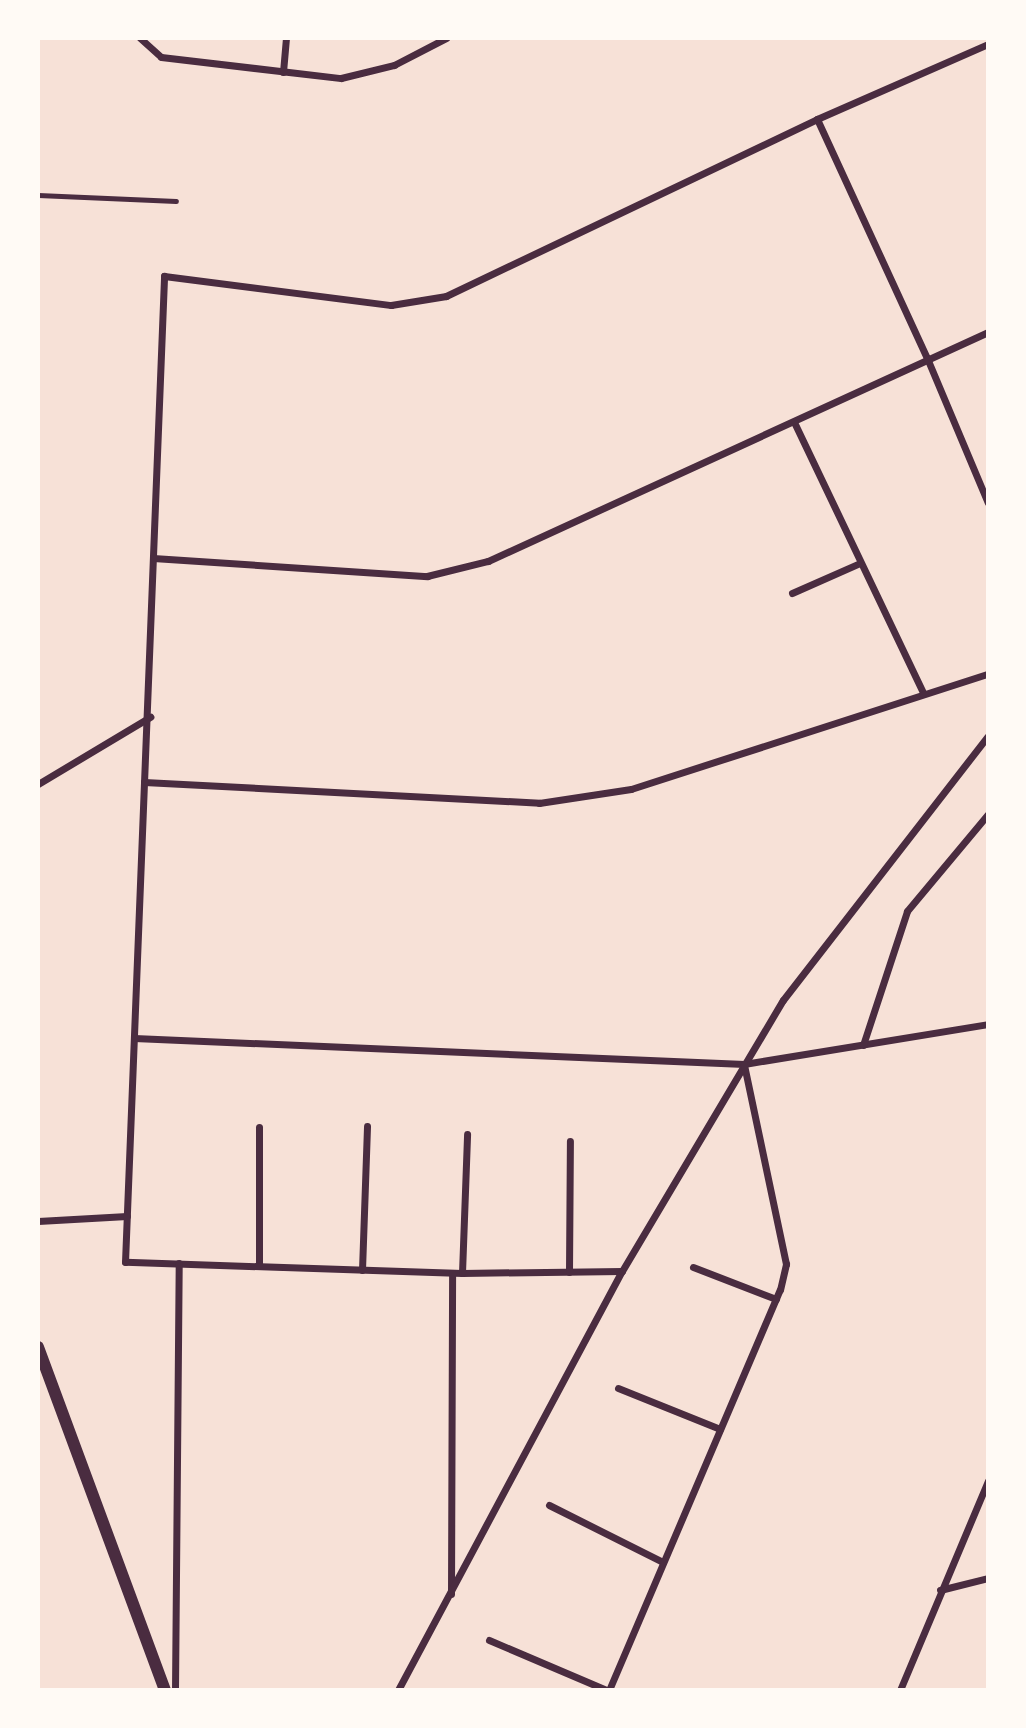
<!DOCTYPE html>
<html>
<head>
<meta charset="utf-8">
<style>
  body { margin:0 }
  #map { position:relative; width:1026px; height:1728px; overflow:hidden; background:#f7e1d7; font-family:Figtree,sans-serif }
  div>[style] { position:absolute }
  .service>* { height:5px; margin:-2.5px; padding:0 2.5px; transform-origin:2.5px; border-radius:2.5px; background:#4a2c40 }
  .minor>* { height:7px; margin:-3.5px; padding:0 3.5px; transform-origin:3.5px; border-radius:3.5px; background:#4a2c40 }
  .tertiary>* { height:12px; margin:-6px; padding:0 6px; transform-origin:6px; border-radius:6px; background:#4a2c40 }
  span { translate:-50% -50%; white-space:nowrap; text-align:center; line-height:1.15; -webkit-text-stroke:5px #fffaf5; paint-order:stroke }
  .frame { position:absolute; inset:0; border:40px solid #fffaf5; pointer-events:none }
</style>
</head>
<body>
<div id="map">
  <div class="service">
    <div style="left:38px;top:195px;width:138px;rotate:2.5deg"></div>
  </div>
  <div class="minor">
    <div style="left:140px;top:38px;width:28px;rotate:42deg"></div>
    <div style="left:161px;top:57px;width:181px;rotate:6.7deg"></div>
    <div style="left:341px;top:78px;width:55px;rotate:-13.8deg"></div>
    <div style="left:394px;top:65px;width:59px;rotate:-27.4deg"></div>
    <div style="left:283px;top:72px;width:34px;rotate:-85deg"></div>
    <div style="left:817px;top:119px;width:263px;rotate:65.3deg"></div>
    <div style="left:927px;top:358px;width:157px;rotate:67.2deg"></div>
    <div style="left:794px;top:422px;width:301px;rotate:64.5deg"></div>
    <div style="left:153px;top:558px;width:275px;rotate:3.8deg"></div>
    <div style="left:427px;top:576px;width:63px;rotate:-13.8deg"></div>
    <div style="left:488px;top:561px;width:550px;rotate:-24.61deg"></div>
    <div style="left:792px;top:593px;width:74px;rotate:-23.8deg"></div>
    <div style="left:144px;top:782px;width:396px;rotate:3deg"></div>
    <div style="left:539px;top:803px;width:93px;rotate:-8.7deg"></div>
    <div style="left:631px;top:789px;width:375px;rotate:-17.9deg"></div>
    <div style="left:38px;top:784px;width:131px;rotate:-30.9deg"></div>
    <div style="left:134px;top:1038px;width:611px;rotate:2.44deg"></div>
    <div style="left:744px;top:1064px;width:247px;rotate:-9.3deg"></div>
    <div style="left:863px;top:1045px;width:141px;rotate:-71.8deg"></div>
    <div style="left:907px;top:911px;width:126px;rotate:-50.1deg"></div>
    <div style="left:259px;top:1127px;width:139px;rotate:90deg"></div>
    <div style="left:38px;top:1221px;width:89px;rotate:-3.2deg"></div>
    <div style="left:693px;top:1267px;width:89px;rotate:21.1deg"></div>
    <div style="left:362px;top:1270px;width:144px;rotate:-88deg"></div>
    <div style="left:622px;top:1271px;width:160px;rotate:179.3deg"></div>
    <div style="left:462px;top:1273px;width:337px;rotate:-178.1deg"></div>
    <div style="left:125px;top:1262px;width:987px;rotate:-87.73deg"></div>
    <div style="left:164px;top:276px;width:229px;rotate:7.3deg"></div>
    <div style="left:391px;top:305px;width:56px;rotate:-9.3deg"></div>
    <div style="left:446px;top:296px;width:411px;rotate:-25.5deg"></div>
    <div style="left:817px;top:119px;width:187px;rotate:-23.7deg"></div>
    <div style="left:569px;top:1272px;width:131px;rotate:-89.6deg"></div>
    <div style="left:462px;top:1273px;width:139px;rotate:-87.9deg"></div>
    <div style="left:618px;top:1388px;width:110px;rotate:21.9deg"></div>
    <div style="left:549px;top:1505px;width:127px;rotate:26.6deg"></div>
    <div style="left:940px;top:1590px;width:49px;rotate:-14deg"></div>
    <div style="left:451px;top:1594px;width:321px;rotate:-89.8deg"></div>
    <div style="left:489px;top:1640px;width:127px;rotate:23.1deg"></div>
    <div style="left:175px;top:1690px;width:427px;rotate:-89.5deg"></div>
    <div style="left:398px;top:1690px;width:475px;rotate:-61.9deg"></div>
    <div style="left:622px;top:1271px;width:315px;rotate:-59.3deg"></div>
    <div style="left:783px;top:1000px;width:334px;rotate:-52.2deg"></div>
    <div style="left:609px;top:1690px;width:435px;rotate:-66.9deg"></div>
    <div style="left:780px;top:1290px;width:27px;rotate:-77deg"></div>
    <div style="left:786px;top:1264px;width:204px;rotate:-101.9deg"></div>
    <div style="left:900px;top:1690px;width:227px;rotate:-67.2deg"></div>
  </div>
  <div class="tertiary">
    <div style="left:38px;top:1347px;width:366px;rotate:69.7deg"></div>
  </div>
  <div class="frame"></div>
</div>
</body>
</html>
